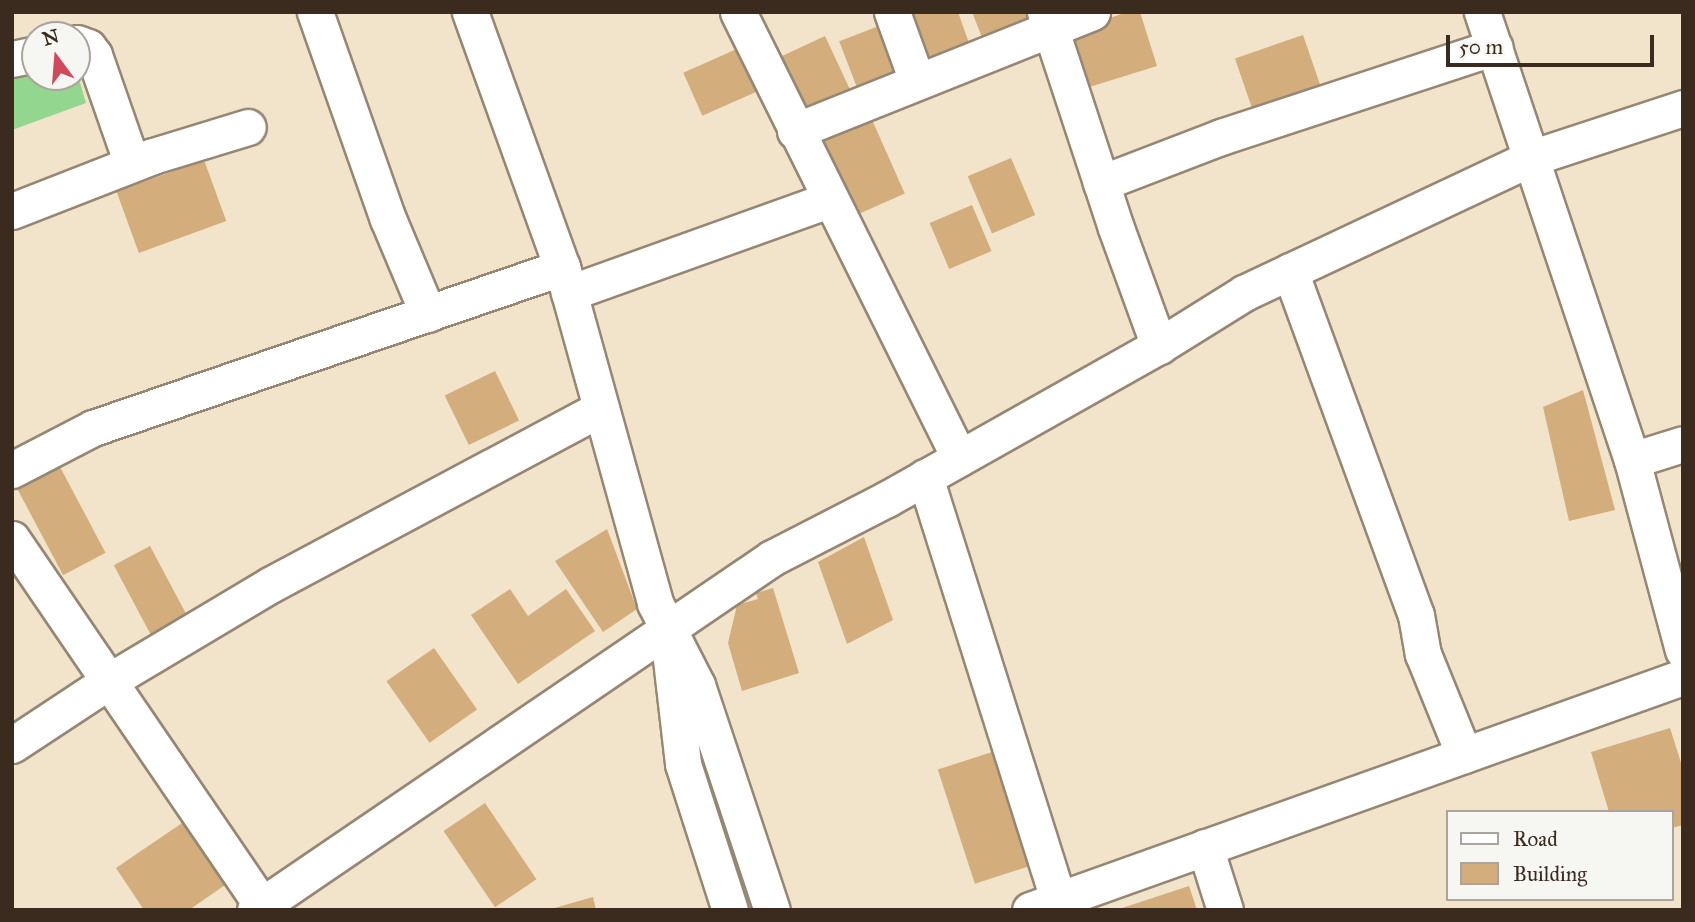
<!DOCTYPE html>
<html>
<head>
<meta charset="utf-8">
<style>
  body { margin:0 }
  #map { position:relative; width:1695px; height:922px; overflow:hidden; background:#f2e4cb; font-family:"IM FELL Great Primer",serif }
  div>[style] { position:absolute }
  .green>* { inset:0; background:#92d690 }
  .building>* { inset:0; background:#d3ad7b; transform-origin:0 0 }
  .roads { filter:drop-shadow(2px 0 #968774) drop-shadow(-2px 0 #968774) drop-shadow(0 2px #968774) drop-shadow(0 -2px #968774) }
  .minor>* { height:35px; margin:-17.5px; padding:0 17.5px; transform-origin:17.5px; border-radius:17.5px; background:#fff }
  span { translate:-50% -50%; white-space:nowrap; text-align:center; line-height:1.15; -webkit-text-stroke:5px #f6f6f2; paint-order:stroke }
  .frame { position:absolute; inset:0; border:14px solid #3b2a1e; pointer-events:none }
  .legend { position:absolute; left:1446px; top:810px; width:228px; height:91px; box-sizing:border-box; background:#f6f6f2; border:2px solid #aba49d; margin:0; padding:9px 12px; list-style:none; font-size:21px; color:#3b2a1e }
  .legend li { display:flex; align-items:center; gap:14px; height:35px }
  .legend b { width:35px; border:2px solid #aba49d }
  .north { position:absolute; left:21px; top:21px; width:70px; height:70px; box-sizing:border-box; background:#f6f6f2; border:2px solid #aba49d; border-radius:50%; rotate:344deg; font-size:19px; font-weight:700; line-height:28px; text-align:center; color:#3b2a1e }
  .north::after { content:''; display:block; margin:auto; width:24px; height:32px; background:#d1495b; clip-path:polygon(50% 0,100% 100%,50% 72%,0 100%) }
  .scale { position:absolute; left:1446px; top:35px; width:208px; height:32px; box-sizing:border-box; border:4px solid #3b2a1e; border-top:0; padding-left:9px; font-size:21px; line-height:24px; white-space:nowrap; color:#3b2a1e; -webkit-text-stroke:5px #f6f6f2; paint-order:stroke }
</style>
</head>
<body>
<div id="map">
  <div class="green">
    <div style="clip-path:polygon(35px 69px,35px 77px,77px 77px,77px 72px,86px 103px,12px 130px,12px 74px)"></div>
  </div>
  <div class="building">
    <div style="clip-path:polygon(913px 12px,958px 12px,970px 46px,922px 64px,905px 15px)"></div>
    <div style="clip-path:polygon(972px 12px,1034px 12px,1036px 19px,983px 40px)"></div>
    <div style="clip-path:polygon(1128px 12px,1140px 12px,1157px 66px,1083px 89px,1065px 32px)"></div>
    <div style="left:884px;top:24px;width:58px;height:48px;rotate:69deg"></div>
    <div style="left:1303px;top:35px;width:56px;height:72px;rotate:71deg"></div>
    <div style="left:825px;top:36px;width:63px;height:51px;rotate:65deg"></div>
    <div style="left:739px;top:48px;width:47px;height:61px;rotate:66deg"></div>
    <div style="left:869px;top:113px;width:88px;height:55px;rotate:66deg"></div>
    <div style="left:1011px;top:158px;width:62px;height:47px;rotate:67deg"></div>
    <div style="left:204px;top:160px;width:65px;height:93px;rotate:70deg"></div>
    <div style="left:972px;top:205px;width:50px;height:46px;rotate:67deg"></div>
    <div style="left:495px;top:371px;width:55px;height:56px;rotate:64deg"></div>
    <div style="clip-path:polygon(1583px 390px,1615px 510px,1569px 521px,1543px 407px)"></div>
    <div style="left:60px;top:467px;width:97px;height:48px;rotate:62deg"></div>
    <div style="clip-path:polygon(607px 529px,637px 609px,603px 632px,555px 561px)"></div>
    <div style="clip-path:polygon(864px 537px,893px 620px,847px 644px,818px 562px)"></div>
    <div style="left:150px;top:546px;width:85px;height:41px;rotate:62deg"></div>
    <div style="clip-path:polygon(773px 588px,799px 673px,742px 691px,728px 643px,737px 605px,758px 599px,756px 593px)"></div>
    <div style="clip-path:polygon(510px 589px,528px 616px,566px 589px,595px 631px,518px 684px,471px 615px)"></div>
    <div style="left:434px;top:648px;width:75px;height:58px;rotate:55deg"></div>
    <div style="clip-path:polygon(1670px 728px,1683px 769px,1683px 825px,1672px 828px,1672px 812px,1609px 812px,1591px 752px)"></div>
    <div style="left:992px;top:752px;width:120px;height:57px;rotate:72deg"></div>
    <div style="left:485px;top:803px;width:92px;height:50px;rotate:56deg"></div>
    <div style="clip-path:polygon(185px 821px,228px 883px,189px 910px,144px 910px,116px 868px)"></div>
    <div style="clip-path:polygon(1189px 886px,1197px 910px,1119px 910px,1119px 909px)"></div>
    <div style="clip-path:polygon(593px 897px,596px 910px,551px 910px,551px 909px)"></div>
  </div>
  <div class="roads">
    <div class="minor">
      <div style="left:315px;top:12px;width:219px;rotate:70.6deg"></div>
      <div style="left:388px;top:219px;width:103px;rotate:67.2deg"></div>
      <div style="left:470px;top:12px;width:271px;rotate:70.2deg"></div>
      <div style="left:562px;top:267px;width:349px;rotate:74.5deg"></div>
      <div style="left:655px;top:603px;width:92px;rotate:62.9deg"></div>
      <div style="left:697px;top:685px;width:237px;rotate:71.6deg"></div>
      <div style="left:738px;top:12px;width:498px;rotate:63.6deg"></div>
      <div style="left:892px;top:12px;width:73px;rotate:70.1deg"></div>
      <div style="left:1045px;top:12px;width:227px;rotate:71.8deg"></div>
      <div style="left:1116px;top:228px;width:126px;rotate:70deg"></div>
      <div style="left:1482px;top:12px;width:472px;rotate:71.5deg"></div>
      <div style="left:1632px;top:460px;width:197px;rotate:75deg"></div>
      <div style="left:77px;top:43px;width:12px;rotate:20deg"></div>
      <div style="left:88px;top:47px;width:10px;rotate:53deg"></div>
      <div style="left:94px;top:55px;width:115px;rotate:70.8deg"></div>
      <div style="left:12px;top:59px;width:24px;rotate:-12deg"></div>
      <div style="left:795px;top:131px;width:320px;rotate:-21.8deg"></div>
      <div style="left:1101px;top:183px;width:129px;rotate:-21deg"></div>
      <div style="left:1221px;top:137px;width:288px;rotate:-18.2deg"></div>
      <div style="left:12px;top:211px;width:151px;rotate:-21.3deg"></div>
      <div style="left:153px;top:156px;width:99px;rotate:-17deg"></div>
      <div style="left:1290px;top:271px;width:366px;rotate:69.9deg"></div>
      <div style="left:1416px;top:615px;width:40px;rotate:80deg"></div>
      <div style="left:1423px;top:654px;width:109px;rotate:67.9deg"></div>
      <div style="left:569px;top:293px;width:276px;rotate:-19.7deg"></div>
      <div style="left:1632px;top:460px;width:53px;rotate:-17.4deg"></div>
      <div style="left:12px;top:470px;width:91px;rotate:-27.4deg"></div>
      <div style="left:93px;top:428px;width:496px;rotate:-18.9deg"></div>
      <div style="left:925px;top:477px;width:443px;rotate:72.5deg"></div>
      <div style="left:12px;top:539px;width:443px;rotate:55.7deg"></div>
      <div style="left:670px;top:651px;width:114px;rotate:83.4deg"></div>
      <div style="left:683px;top:764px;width:153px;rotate:72.2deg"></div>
      <div style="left:12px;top:745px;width:116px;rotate:-33.4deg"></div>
      <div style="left:109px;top:681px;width:187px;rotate:-30.8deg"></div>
      <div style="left:270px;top:585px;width:375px;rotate:-28.1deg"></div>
      <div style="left:1205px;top:847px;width:66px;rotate:72.4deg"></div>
      <div style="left:255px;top:910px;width:625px;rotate:-34.25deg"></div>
      <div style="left:772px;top:558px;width:129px;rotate:-27.2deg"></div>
      <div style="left:887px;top:499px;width:312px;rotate:-29.4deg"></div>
      <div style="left:1159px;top:346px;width:100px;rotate:-31.9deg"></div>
      <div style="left:1244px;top:293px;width:317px;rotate:-25.2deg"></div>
      <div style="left:1531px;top:158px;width:160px;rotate:-18.2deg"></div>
      <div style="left:1030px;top:910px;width:693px;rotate:-19.64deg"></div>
    </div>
  </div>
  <div class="frame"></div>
  <ul class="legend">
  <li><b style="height:9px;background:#fff"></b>Road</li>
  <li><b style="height:19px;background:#d3ad7b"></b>Building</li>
  </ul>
  <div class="north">N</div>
  <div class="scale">50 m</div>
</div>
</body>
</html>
